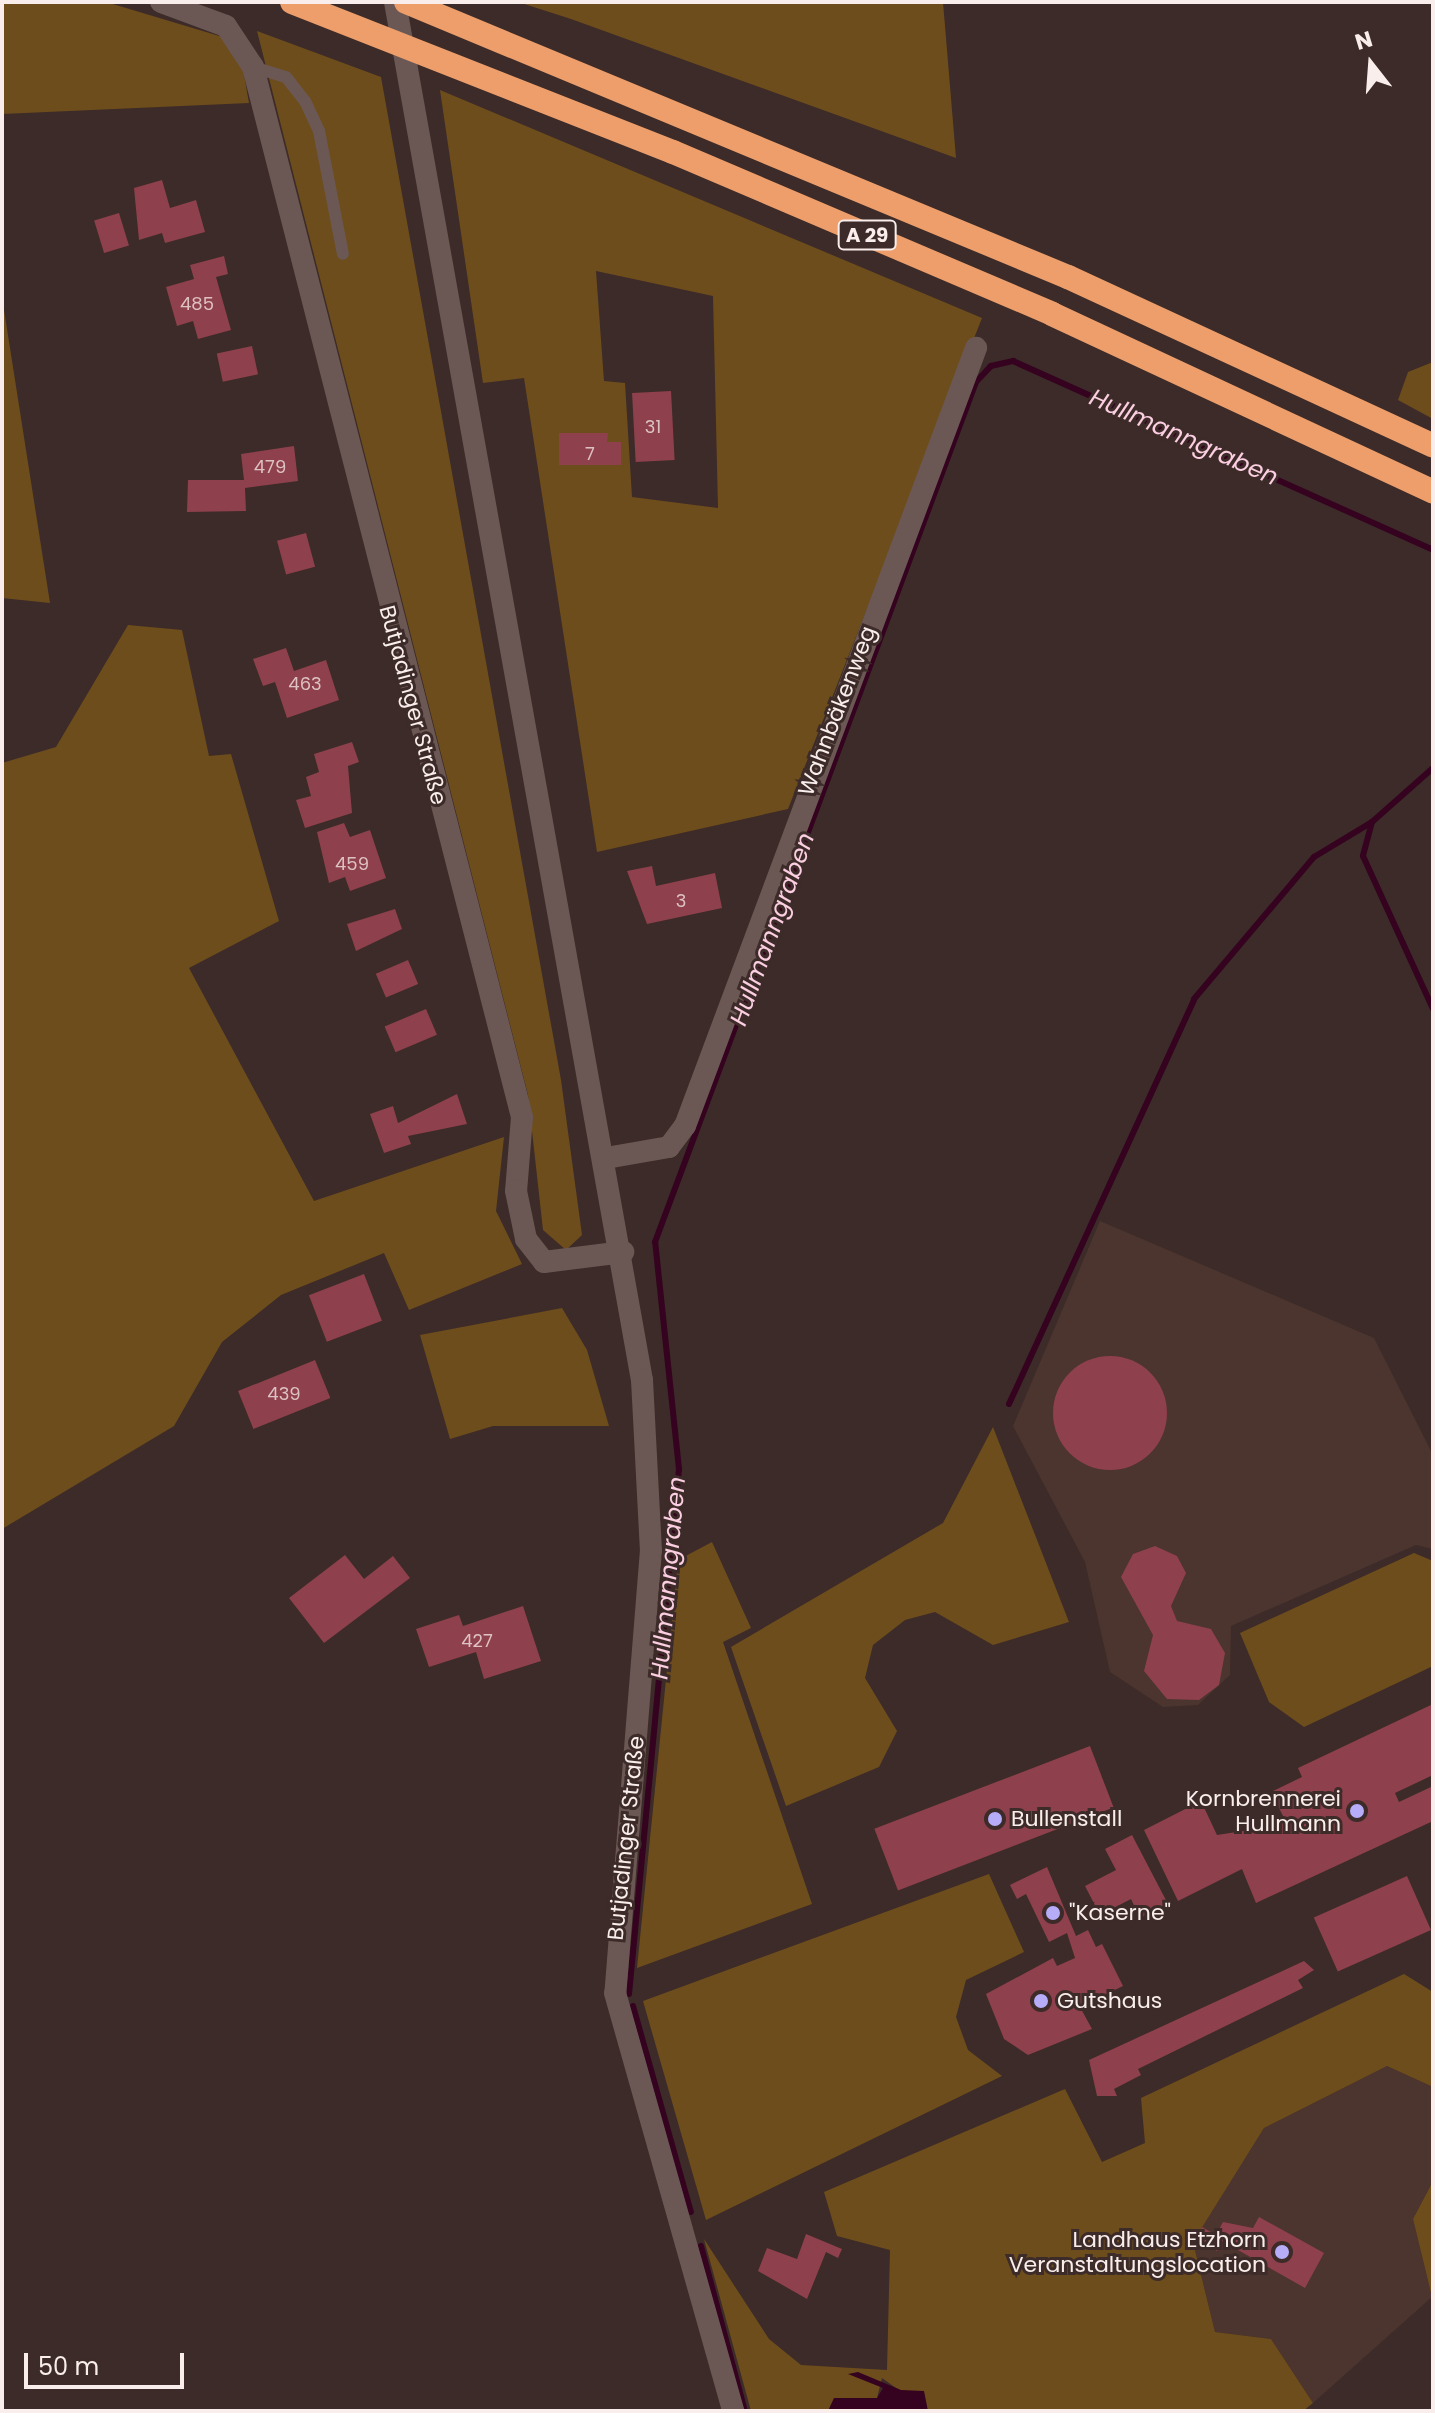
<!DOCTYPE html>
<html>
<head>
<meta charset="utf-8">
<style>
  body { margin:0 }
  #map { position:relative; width:1435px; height:2413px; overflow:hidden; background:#3c2b28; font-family:Poppins,sans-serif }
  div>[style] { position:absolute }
  .built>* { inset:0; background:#4c342f }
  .green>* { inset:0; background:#6e4d1c }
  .water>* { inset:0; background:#35021f }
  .stream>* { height:6px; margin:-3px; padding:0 3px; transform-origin:3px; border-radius:3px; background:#35021f }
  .building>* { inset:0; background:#8e404c; transform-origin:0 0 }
  .round { border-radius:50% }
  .service>* { height:12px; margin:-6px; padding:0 6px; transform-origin:6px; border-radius:6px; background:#6b5854 }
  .minor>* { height:22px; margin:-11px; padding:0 11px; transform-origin:11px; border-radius:11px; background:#6b5854 }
  .tertiary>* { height:22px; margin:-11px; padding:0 11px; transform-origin:11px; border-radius:11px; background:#6b5854 }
  .motorway>* { height:24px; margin:-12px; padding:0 12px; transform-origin:12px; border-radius:12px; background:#ed9e6b }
  .dots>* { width:22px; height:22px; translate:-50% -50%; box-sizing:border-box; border:4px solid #3c2b28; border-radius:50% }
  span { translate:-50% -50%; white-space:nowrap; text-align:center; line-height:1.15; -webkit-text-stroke:6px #3c2b28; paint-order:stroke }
  .number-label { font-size:18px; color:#dec2c3 }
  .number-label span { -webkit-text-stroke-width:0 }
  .shield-label span { padding:2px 6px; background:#3c2b28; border:2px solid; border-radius:6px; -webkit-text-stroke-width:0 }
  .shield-label { font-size:20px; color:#f9eeeb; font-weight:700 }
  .street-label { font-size:22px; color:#f9eeeb }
  .poi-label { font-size:22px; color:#f9eeeb }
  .right { translate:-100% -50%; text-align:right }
  .left { translate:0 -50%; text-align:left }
  .water-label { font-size:24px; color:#fbcfe1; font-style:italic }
  .frame { position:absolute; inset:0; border:4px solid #f9eeeb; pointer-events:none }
  .north { position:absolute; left:1331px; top:24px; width:80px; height:80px; -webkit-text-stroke:6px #3c2b28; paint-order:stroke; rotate:343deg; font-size:22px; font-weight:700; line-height:32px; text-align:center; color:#f9eeeb }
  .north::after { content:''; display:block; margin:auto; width:28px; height:36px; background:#f9eeeb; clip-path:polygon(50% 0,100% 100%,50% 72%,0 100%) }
  .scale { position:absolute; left:24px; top:2353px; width:160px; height:36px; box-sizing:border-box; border:4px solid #f9eeeb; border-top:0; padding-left:10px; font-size:24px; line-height:28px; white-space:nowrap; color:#f9eeeb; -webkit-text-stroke:6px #3c2b28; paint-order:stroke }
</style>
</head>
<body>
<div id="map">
  <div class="built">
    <div style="clip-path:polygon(1100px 1221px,1374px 1338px,1433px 1455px,1433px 1549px,1416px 1545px,1231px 1626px,1230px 1675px,1198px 1705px,1163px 1707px,1110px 1672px,1085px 1562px,1013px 1426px)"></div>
    <div style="clip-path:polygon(1387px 2066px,1433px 2087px,1432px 2183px,1413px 2219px,1432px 2297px,1313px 2403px,1271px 2339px,1215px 2332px,1193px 2242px,1264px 2128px)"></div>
  </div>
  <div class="green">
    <div style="clip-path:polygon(2px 2px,106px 2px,226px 38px,241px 58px,249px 103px,2px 114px)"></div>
    <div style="clip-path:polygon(518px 2px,943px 2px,956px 158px,571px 19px)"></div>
    <div style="clip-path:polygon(257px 31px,381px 77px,561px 1080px,582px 1235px,566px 1250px,543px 1230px,528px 1095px)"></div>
    <div style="clip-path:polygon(evenodd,440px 90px,982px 318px,788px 809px,597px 852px,524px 378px,483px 383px,440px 90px,596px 271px,713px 296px,718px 508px,632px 497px,625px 383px,604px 381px,596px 271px)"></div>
    <div style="clip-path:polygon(2px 297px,50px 603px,2px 598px)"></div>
    <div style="clip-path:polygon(1433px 362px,1433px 419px,1398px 400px,1408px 372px)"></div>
    <div style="clip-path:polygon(128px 625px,182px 630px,209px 756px,231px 754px,279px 921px,189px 968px,314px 1201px,504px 1137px,496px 1211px,522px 1264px,409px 1310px,384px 1253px,281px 1295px,222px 1342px,174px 1426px,2px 1529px,2px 763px,56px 747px)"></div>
    <div style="clip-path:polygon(562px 1308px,587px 1350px,609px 1426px,493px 1426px,450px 1439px,420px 1335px)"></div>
    <div style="clip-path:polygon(993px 1427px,1069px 1622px,993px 1645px,935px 1612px,905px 1620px,873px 1645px,865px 1678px,897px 1731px,879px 1767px,786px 1806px,731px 1647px,943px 1523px)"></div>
    <div style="clip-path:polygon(712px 1542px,751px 1628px,723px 1642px,812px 1904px,637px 1968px,678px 1560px)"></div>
    <div style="clip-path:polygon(1414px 1553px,1433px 1561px,1433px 1666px,1304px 1727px,1269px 1702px,1240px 1633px)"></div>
    <div style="clip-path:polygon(989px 1874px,1024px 1952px,966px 1980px,956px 2017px,968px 2050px,1002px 2076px,706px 2220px,643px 2001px)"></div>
    <div style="clip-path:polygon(1404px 1974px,1433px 1992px,1433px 2087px,1387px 2066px,1264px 2128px,1193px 2242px,1215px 2332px,1271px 2339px,1313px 2403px,1303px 2411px,918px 2411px,927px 2410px,882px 2378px,877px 2398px,835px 2398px,828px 2411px,751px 2411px,704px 2239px,769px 2339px,801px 2365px,887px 2370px,890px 2250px,837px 2236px,824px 2192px,1065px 2089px,1102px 2162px,1145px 2143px,1141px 2098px)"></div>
    <div style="clip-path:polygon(1433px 2135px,1433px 2295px,1432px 2297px,1413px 2219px,1432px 2183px)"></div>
  </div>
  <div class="water">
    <div style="clip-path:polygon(858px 2372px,901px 2390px,924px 2391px,928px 2411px,828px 2411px,834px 2398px,877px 2398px,883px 2388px,848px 2374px)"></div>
  </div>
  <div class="stream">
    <div style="left:1372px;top:822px;width:35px;rotate:105deg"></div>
    <div style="left:1363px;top:856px;width:168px;rotate:65.4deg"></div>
    <div style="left:1009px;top:1404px;width:445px;rotate:-65.4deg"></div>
    <div style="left:1194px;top:999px;width:186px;rotate:-49.8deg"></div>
    <div style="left:1314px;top:857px;width:68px;rotate:-31.1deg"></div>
    <div style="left:1372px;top:822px;width:81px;rotate:-41.5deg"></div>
    <div style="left:629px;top:1994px;width:527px;rotate:-84.56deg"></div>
    <div style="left:679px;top:1469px;width:228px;rotate:-96deg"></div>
    <div style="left:655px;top:1242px;width:918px;rotate:-69.53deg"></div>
    <div style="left:976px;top:382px;width:22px;rotate:-47deg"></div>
    <div style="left:991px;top:366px;width:23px;rotate:-13deg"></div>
    <div style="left:1013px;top:361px;width:461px;rotate:24.2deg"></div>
    <div style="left:633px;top:2006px;width:214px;rotate:74.3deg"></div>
    <div style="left:701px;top:2246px;width:171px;rotate:75.1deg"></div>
  </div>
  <div class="building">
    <div style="clip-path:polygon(162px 180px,170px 208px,196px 200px,205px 232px,165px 243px,162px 233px,139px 240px,134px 188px)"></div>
    <div style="left:119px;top:213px;width:34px;height:26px;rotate:73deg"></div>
    <div style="clip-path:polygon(224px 256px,228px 274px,216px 277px,231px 330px,198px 339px,193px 321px,177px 326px,166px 287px,194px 279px,190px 265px)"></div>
    <div style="left:252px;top:346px;width:29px;height:36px;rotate:78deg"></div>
    <div style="left:671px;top:391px;width:69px;height:39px;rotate:87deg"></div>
    <div style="clip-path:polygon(559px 433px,608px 433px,607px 442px,621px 442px,621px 465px,559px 465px)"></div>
    <div style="clip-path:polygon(294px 446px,298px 481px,245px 488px,246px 511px,187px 512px,188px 480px,244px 480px,241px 454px)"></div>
    <div style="left:306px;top:533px;width:35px;height:30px;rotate:75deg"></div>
    <div style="clip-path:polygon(286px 648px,294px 671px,326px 660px,339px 700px,287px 718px,275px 682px,263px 686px,253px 659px)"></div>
    <div style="clip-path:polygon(352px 742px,359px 762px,348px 766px,352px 813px,305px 828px,296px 800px,311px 796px,306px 777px,319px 772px,314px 754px)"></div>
    <div style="clip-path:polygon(344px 823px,350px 837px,370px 830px,386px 878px,350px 891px,345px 877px,329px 883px,317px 832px)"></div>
    <div style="clip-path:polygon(652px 866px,656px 886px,715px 873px,722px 908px,647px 924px,627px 871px)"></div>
    <div style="clip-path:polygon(395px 909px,402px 929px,356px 951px,347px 924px)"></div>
    <div style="left:408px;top:960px;width:26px;height:35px;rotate:67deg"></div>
    <div style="left:426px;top:1009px;width:28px;height:45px;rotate:67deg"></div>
    <div style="clip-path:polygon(457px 1094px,467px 1124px,408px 1136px,411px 1144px,384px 1153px,370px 1114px,393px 1106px,398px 1123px)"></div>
    <div style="left:364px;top:1274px;width:50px;height:59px;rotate:69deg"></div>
    <div class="round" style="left:1053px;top:1356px;width:114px;height:114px"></div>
    <div style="left:315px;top:1360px;width:41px;height:83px;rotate:68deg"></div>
    <div style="clip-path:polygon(1155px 1546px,1177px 1556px,1186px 1573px,1171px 1606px,1177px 1621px,1211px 1629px,1225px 1653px,1219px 1685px,1199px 1700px,1167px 1699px,1144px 1671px,1153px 1635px,1121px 1577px,1133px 1554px)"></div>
    <div style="clip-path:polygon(345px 1555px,364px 1579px,393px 1556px,410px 1578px,324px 1643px,289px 1598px)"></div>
    <div style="clip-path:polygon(523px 1606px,541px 1661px,484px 1679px,476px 1652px,429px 1667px,416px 1629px,459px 1615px,463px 1626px)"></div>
    <div style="clip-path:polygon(1433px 1704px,1433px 1775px,1395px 1793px,1399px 1802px,1433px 1786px,1433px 1821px,1256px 1903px,1242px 1869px,1178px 1901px,1144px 1830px,1201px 1801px,1217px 1835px,1269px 1827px,1285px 1820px,1271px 1792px,1302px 1777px,1298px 1768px)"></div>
    <div style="left:1090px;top:1746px;width:66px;height:231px;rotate:69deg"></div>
    <div style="clip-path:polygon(1132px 1835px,1168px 1904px,1140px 1918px,1131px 1899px,1100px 1915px,1085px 1886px,1116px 1870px,1105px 1849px)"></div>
    <div style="clip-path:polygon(1047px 1867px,1076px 1936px,1088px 1930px,1096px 1947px,1102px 1944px,1123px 1986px,1080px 2007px,1092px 2029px,1028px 2055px,1004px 2039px,986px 1994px,1053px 1958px,1057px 1966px,1075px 1958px,1067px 1933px,1049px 1942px,1026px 1894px,1017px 1899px,1010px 1885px)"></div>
    <div style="left:1407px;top:1876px;width:59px;height:102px;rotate:66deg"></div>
    <div style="clip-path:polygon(1304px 1961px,1314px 1970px,1298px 1980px,1303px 1988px,1138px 2069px,1141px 2075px,1114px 2089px,1117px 2096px,1097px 2096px,1089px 2060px)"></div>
    <div style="clip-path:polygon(1259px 2217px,1324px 2253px,1305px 2288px,1222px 2241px,1217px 2251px,1195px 2239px,1202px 2227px,1216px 2235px,1223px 2222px,1253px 2228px)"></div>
    <div style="clip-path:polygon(806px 2234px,842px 2249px,838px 2258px,826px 2252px,807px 2299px,758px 2271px,767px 2248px,797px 2259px)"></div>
  </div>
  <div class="service">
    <div style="left:253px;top:67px;width:34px;rotate:17deg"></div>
    <div style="left:286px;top:77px;width:31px;rotate:52deg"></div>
    <div style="left:305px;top:101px;width:33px;rotate:65deg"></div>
    <div style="left:319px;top:131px;width:125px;rotate:79deg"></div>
  </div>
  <div class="minor">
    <div style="left:161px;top:2px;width:69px;rotate:20.3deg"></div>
    <div style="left:226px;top:26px;width:49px;rotate:56.6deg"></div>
    <div style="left:253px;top:67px;width:1084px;rotate:75.63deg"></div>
    <div style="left:522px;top:1117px;width:74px;rotate:94.6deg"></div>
    <div style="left:516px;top:1191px;width:49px;rotate:78.2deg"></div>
    <div style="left:526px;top:1239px;width:29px;rotate:52deg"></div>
    <div style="left:544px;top:1262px;width:80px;rotate:-7.2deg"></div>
    <div style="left:606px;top:1158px;width:64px;rotate:-9.9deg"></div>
    <div style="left:669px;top:1147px;width:26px;rotate:-53deg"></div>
    <div style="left:685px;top:1126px;width:831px;rotate:-69.49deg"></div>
  </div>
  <div class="tertiary">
    <div style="left:395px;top:2px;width:1400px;rotate:79.84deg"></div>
    <div style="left:642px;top:1380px;width:170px;rotate:87deg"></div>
    <div style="left:651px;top:1550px;width:444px;rotate:94.6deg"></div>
    <div style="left:615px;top:1993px;width:434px;rotate:74.2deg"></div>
  </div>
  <div class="motorway">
    <div style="left:292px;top:2px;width:409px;rotate:21.5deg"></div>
    <div style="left:673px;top:152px;width:412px;rotate:23.1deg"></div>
    <div style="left:1052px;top:314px;width:421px;rotate:25deg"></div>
    <div style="left:406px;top:2px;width:717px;rotate:22.56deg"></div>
    <div style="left:1068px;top:277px;width:402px;rotate:24.8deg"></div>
  </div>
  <div class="dots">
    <div style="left:1357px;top:1811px;background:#b6acf8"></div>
    <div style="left:995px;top:1819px;background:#b6acf8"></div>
    <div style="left:1053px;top:1913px;background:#b6acf8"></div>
    <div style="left:1041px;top:2001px;background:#b6acf8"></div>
    <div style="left:1282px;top:2252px;background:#b6acf8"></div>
  </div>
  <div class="number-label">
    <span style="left:197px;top:304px">485</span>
    <span style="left:653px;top:427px">31</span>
    <span style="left:590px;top:454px">7</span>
    <span style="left:270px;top:467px">479</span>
    <span style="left:305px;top:684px">463</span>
    <span style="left:352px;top:864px">459</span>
    <span style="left:681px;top:901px">3</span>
    <span style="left:284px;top:1394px">439</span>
    <span style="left:477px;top:1641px">427</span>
  </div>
  <div class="shield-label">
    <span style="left:867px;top:235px">A 29</span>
  </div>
  <div class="street-label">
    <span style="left:413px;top:705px;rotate:75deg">Butjadinger Straße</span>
    <span style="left:837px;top:711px;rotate:-69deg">Wahnbäkenweg</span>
    <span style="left:626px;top:1838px;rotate:-84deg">Butjadinger Straße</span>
  </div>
  <div class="poi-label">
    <span class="right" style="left:1341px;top:1811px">Kornbrennerei<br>Hullmann</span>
    <span class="left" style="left:1011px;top:1819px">Bullenstall</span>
    <span class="left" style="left:1069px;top:1913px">"Kaserne"</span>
    <span class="left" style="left:1057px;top:2001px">Gutshaus</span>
    <span class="right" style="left:1266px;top:2252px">Landhaus Etzhorn<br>Veranstaltungslocation</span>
  </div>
  <div class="water-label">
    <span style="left:1184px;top:437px;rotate:24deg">Hullmanngraben</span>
    <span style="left:772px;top:929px;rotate:-70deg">Hullmanngraben</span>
    <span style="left:668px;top:1578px;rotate:-85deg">Hullmanngraben</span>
  </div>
  <div class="frame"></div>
  <div class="north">N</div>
  <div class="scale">50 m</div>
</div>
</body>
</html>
